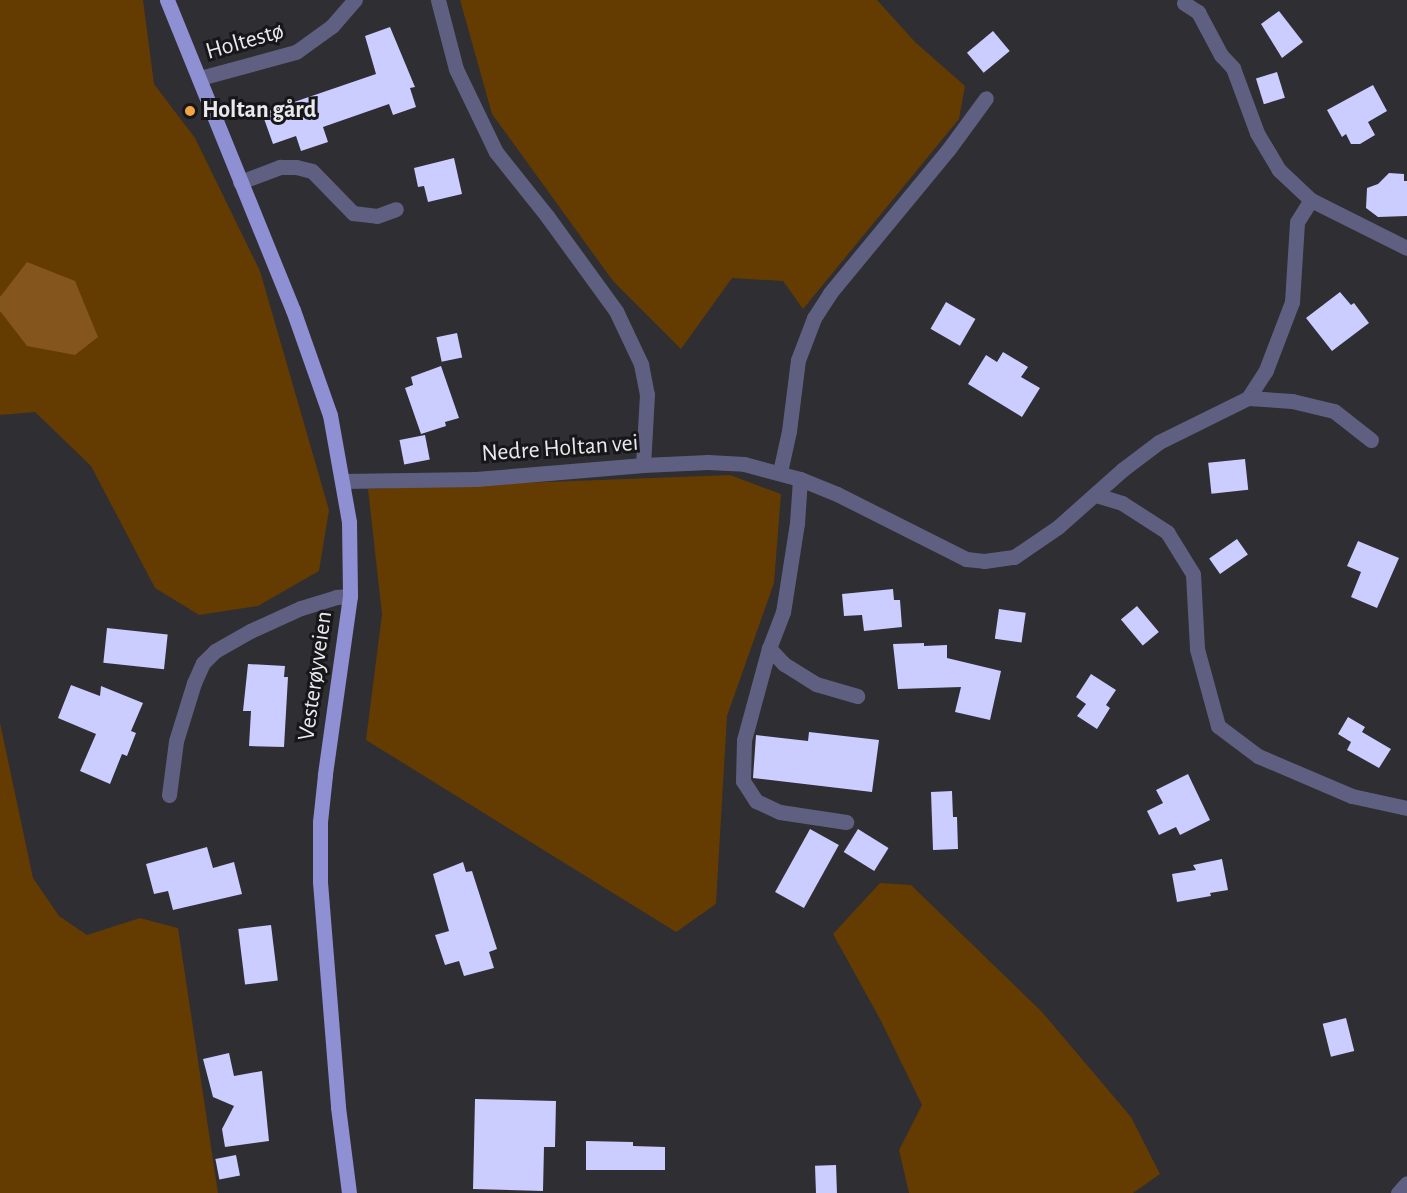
<!DOCTYPE html>
<html>
<head>
<meta charset="utf-8">
<style>
  body { margin:0 }
  #map { position:relative; width:1407px; height:1193px; overflow:hidden; background:#2e2e33; font-family:"Alegreya Sans",sans-serif }
  div>[style] { position:absolute }
  .green>* { inset:0; background:#643b00 }
  .forest>* { inset:0; background:#84561d }
  .building>* { inset:0; background:#cbccff; transform-origin:0 0 }
  .minor>* { height:15px; margin:-7.5px; padding:0 7.5px; transform-origin:7.5px; border-radius:7.5px; background:#5f6081 }
  .major>* { height:15px; margin:-7.5px; padding:0 7.5px; transform-origin:7.5px; border-radius:7.5px; background:#8f8fd3 }
  .dots>* { width:16px; height:16px; translate:-50% -50%; box-sizing:border-box; border:3px solid #171719; border-radius:50% }
  span { translate:-50% -50%; white-space:nowrap; text-align:center; line-height:1.15; -webkit-text-stroke:6px #171719; paint-order:stroke }
  .street-label { font-size:24px; color:#eaeaee }
  .poi-label { font-size:24px; color:#eaeaee; font-weight:700 }
  .left { translate:0 -50%; text-align:left }
</style>
</head>
<body>
<div id="map">
  <div class="green">
    <div style="clip-path:polygon(0 0,143px 0,154px 84px,195px 138px,260px 271px,329px 510px,319px 571px,258px 606px,199px 615px,155px 588px,91px 466px,35px 412px,0 415px)"></div>
    <div style="clip-path:polygon(460px 0,877px 0,915px 42px,965px 86px,959px 119px,803px 309px,783px 281px,732px 278px,681px 349px,613px 281px,492px 114px)"></div>
    <div style="clip-path:polygon(730px 475px,781px 494px,774px 583px,727px 716px,716px 904px,676px 932px,366px 740px,382px 614px,368px 489px)"></div>
    <div style="clip-path:polygon(0 723px,33px 878px,59px 916px,87px 935px,140px 918px,178px 928px,218px 1193px,0 1193px)"></div>
    <div style="clip-path:polygon(880px 883px,911px 885px,1042px 1012px,1131px 1117px,1160px 1174px,1133px 1193px,909px 1193px,899px 1150px,922px 1105px,880px 1019px,833px 934px)"></div>
  </div>
  <div class="forest">
    <div style="clip-path:polygon(27px 262px,75px 281px,98px 337px,75px 355px,27px 346px,0 311px,0 297px)"></div>
  </div>
  <div class="building">
    <div style="clip-path:polygon(1279px 11px,1303px 42px,1282px 58px,1261px 24px)"></div>
    <div style="clip-path:polygon(390px 27px,415px 87px,410px 88px,416px 107px,393px 115px,389px 104px,323px 127px,328px 142px,301px 151px,296px 136px,273px 144px,262px 113px,376px 74px,365px 36px)"></div>
    <div style="left:993px;top:31px;width:26px;height:34px;rotate:50deg"></div>
    <div style="left:1277px;top:72px;width:27px;height:22px;rotate:73deg"></div>
    <div style="clip-path:polygon(1373px 85px,1387px 111px,1368px 122px,1375px 135px,1360px 144px,1351px 144px,1346px 134px,1342px 137px,1327px 110px)"></div>
    <div style="clip-path:polygon(454px 158px,462px 194px,428px 202px,424px 186px,418px 187px,414px 168px)"></div>
    <div style="clip-path:polygon(1389px 173px,1404px 174px,1404px 181px,1407px 181px,1407px 216px,1378px 217px,1366px 208px,1367px 188px,1378px 184px)"></div>
    <div style="clip-path:polygon(1340px 292px,1351px 305px,1354px 303px,1369px 323px,1332px 351px,1306px 318px)"></div>
    <div style="left:946px;top:302px;width:34px;height:31px;rotate:30deg"></div>
    <div style="left:457px;top:333px;width:25px;height:21px;rotate:78deg"></div>
    <div style="clip-path:polygon(1003px 352px,1028px 367px,1021px 377px,1040px 388px,1022px 417px,968px 384px,986px 355px,997px 362px)"></div>
    <div style="clip-path:polygon(441px 366px,459px 418px,445px 422px,446px 426px,421px 434px,405px 388px,413px 385px,411px 377px)"></div>
    <div style="left:425px;top:435px;width:25px;height:26px;rotate:79deg"></div>
    <div style="left:1245px;top:459px;width:31px;height:37px;rotate:84deg"></div>
    <div style="left:1237px;top:539px;width:19px;height:34px;rotate:55deg"></div>
    <div style="clip-path:polygon(1358px 541px,1399px 558px,1377px 608px,1351px 597px,1361px 572px,1347px 566px)"></div>
    <div style="clip-path:polygon(893px 589px,894px 600px,900px 600px,902px 627px,864px 631px,862px 615px,844px 616px,842px 594px)"></div>
    <div style="left:1137px;top:606px;width:34px;height:21px;rotate:50deg"></div>
    <div style="left:999px;top:609px;width:27px;height:30px;rotate:8deg"></div>
    <div style="left:107px;top:628px;width:61px;height:35px;rotate:6deg"></div>
    <div style="clip-path:polygon(924px 643px,924px 646px,947px 645px,947px 658px,1001px 671px,990px 720px,955px 712px,961px 687px,898px 689px,893px 644px)"></div>
    <div style="clip-path:polygon(248px 664px,285px 666px,284px 677px,288px 677px,284px 747px,249px 746px,251px 711px,243px 711px)"></div>
    <div style="clip-path:polygon(1091px 674px,1116px 690px,1106px 705px,1110px 708px,1097px 729px,1077px 716px,1086px 704px,1076px 697px)"></div>
    <div style="clip-path:polygon(71px 685px,100px 696px,101px 686px,143px 703px,131px 731px,136px 733px,127px 756px,122px 754px,110px 784px,80px 771px,96px 734px,58px 718px)"></div>
    <div style="clip-path:polygon(1348px 717px,1365px 727px,1362px 732px,1391px 749px,1379px 768px,1347px 750px,1351px 742px,1338px 734px)"></div>
    <div style="clip-path:polygon(809px 732px,879px 740px,872px 792px,753px 778px,756px 735px,808px 741px)"></div>
    <div style="clip-path:polygon(1188px 774px,1210px 820px,1180px 835px,1176px 827px,1159px 835px,1147px 811px,1163px 803px,1156px 790px)"></div>
    <div style="clip-path:polygon(952px 791px,953px 817px,957px 817px,958px 849px,933px 850px,931px 792px)"></div>
    <div style="left:810px;top:829px;width:33px;height:72px;rotate:29deg"></div>
    <div style="left:858px;top:829px;width:36px;height:27px;rotate:32deg"></div>
    <div style="clip-path:polygon(207px 847px,213px 868px,234px 862px,242px 894px,173px 910px,168px 891px,154px 894px,146px 864px)"></div>
    <div style="clip-path:polygon(1222px 859px,1228px 890px,1210px 893px,1211px 896px,1177px 902px,1172px 874px,1196px 870px,1193px 865px)"></div>
    <div style="clip-path:polygon(463px 862px,466px 872px,472px 871px,497px 949px,489px 952px,494px 968px,464px 976px,459px 961px,445px 965px,435px 935px,449px 931px,433px 874px)"></div>
    <div style="left:271px;top:925px;width:56px;height:33px;rotate:83deg"></div>
    <div style="left:1346px;top:1018px;width:34px;height:24px;rotate:76deg"></div>
    <div style="clip-path:polygon(229px 1053px,234px 1076px,262px 1071px,269px 1141px,225px 1147px,222px 1129px,234px 1106px,213px 1097px,203px 1059px)"></div>
    <div style="clip-path:polygon(475px 1099px,556px 1101px,555px 1147px,544px 1147px,543px 1191px,473px 1189px)"></div>
    <div style="clip-path:polygon(586px 1141px,633px 1142px,633px 1146px,665px 1147px,665px 1170px,586px 1170px)"></div>
    <div style="left:236px;top:1155px;width:21px;height:21px;rotate:79deg"></div>
    <div style="left:836px;top:1165px;width:28px;height:21px;rotate:88deg"></div>
  </div>
  <div class="minor">
    <div style="left:438px;top:0;width:71px;rotate:75.4deg"></div>
    <div style="left:456px;top:69px;width:92px;rotate:64.3deg"></div>
    <div style="left:496px;top:152px;width:82px;rotate:51.4deg"></div>
    <div style="left:547px;top:216px;width:117px;rotate:54deg"></div>
    <div style="left:616px;top:311px;width:59px;rotate:64.7deg"></div>
    <div style="left:641px;top:364px;width:31px;rotate:79deg"></div>
    <div style="left:647px;top:394px;width:71px;rotate:93.2deg"></div>
    <div style="left:1184px;top:3px;width:17px;rotate:33deg"></div>
    <div style="left:1198px;top:12px;width:49px;rotate:61.9deg"></div>
    <div style="left:1221px;top:55px;width:18px;rotate:47deg"></div>
    <div style="left:1233px;top:68px;width:69px;rotate:69.7deg"></div>
    <div style="left:1257px;top:133px;width:43px;rotate:59.3deg"></div>
    <div style="left:1279px;top:170px;width:44px;rotate:43.2deg"></div>
    <div style="left:1311px;top:200px;width:107px;rotate:26.6deg"></div>
    <div style="left:200px;top:78px;width:99px;rotate:-15.2deg"></div>
    <div style="left:296px;top:52px;width:44px;rotate:-35.8deg"></div>
    <div style="left:332px;top:26px;width:35px;rotate:-49deg"></div>
    <div style="left:240px;top:182px;width:43px;rotate:-20.6deg"></div>
    <div style="left:280px;top:167px;width:16px"></div>
    <div style="left:296px;top:167px;width:16px;rotate:14deg"></div>
    <div style="left:312px;top:171px;width:59px;rotate:45.7deg"></div>
    <div style="left:353px;top:213px;width:24px;rotate:7deg"></div>
    <div style="left:377px;top:216px;width:20px;rotate:-20deg"></div>
    <div style="left:1248px;top:398px;width:44px;rotate:3.9deg"></div>
    <div style="left:1292px;top:401px;width:43px;rotate:13.4deg"></div>
    <div style="left:1334px;top:411px;width:47px;rotate:38.1deg"></div>
    <div style="left:780px;top:472px;width:42px;rotate:-77.6deg"></div>
    <div style="left:789px;top:431px;width:72px;rotate:-82.8deg"></div>
    <div style="left:798px;top:360px;width:45px;rotate:-69.1deg"></div>
    <div style="left:814px;top:318px;width:30px;rotate:-57deg"></div>
    <div style="left:830px;top:293px;width:185px;rotate:-50.5deg"></div>
    <div style="left:948px;top:150px;width:64px;rotate:-53.8deg"></div>
    <div style="left:800px;top:479px;width:44px;rotate:93.9deg"></div>
    <div style="left:797px;top:523px;width:90px;rotate:98.9deg"></div>
    <div style="left:783px;top:612px;width:39px;rotate:111deg"></div>
    <div style="left:769px;top:648px;width:95px;rotate:105.2deg"></div>
    <div style="left:744px;top:740px;width:41px;rotate:91.4deg"></div>
    <div style="left:743px;top:781px;width:24px;rotate:57deg"></div>
    <div style="left:756px;top:801px;width:26px;rotate:25deg"></div>
    <div style="left:780px;top:812px;width:67px;rotate:8.6deg"></div>
    <div style="left:342px;top:481px;width:134px;rotate:-0.9deg"></div>
    <div style="left:476px;top:479px;width:168px;rotate:-4.8deg"></div>
    <div style="left:643px;top:465px;width:65px;rotate:-2.6deg"></div>
    <div style="left:708px;top:462px;width:36px;rotate:3deg"></div>
    <div style="left:744px;top:464px;width:58px;rotate:15deg"></div>
    <div style="left:800px;top:479px;width:40px;rotate:22deg"></div>
    <div style="left:837px;top:494px;width:144px;rotate:26.7deg"></div>
    <div style="left:966px;top:559px;width:18px;rotate:6deg"></div>
    <div style="left:984px;top:561px;width:30px;rotate:-8deg"></div>
    <div style="left:1014px;top:557px;width:53px;rotate:-34.3deg"></div>
    <div style="left:1058px;top:527px;width:86px;rotate:-41.7deg"></div>
    <div style="left:1122px;top:470px;width:46px;rotate:-37.1deg"></div>
    <div style="left:1159px;top:442px;width:99px;rotate:-26.3deg"></div>
    <div style="left:1248px;top:398px;width:33px;rotate:-57deg"></div>
    <div style="left:1266px;top:370px;width:73px;rotate:-69.1deg"></div>
    <div style="left:1292px;top:302px;width:80px;rotate:-86.4deg"></div>
    <div style="left:1297px;top:222px;width:26px;rotate:-58deg"></div>
    <div style="left:1096px;top:495px;width:27px;rotate:17deg"></div>
    <div style="left:1122px;top:503px;width:54px;rotate:32.8deg"></div>
    <div style="left:1167px;top:532px;width:49px;rotate:58.2deg"></div>
    <div style="left:1193px;top:574px;width:75px;rotate:86.9deg"></div>
    <div style="left:1197px;top:649px;width:80px;rotate:74.7deg"></div>
    <div style="left:1218px;top:726px;width:50px;rotate:36.9deg"></div>
    <div style="left:1258px;top:756px;width:102px;rotate:23.1deg"></div>
    <div style="left:1352px;top:796px;width:56px;rotate:12.3deg"></div>
    <div style="left:769px;top:648px;width:22px;rotate:47deg"></div>
    <div style="left:784px;top:664px;width:38px;rotate:32deg"></div>
    <div style="left:816px;top:684px;width:43px;rotate:16.3deg"></div>
    <div style="left:169px;top:795px;width:54px;rotate:-82.6deg"></div>
    <div style="left:176px;top:741px;width:61px;rotate:-72.8deg"></div>
    <div style="left:194px;top:683px;width:22px;rotate:-66deg"></div>
    <div style="left:203px;top:663px;width:17px;rotate:-45deg"></div>
    <div style="left:215px;top:651px;width:40px;rotate:-29.7deg"></div>
    <div style="left:250px;top:631px;width:56px;rotate:-24.3deg"></div>
    <div style="left:301px;top:608px;width:37px;rotate:-17deg"></div>
    <div style="left:336px;top:597px;width:14px;rotate:-4deg"></div>
    <div style="left:1398px;top:1193px;width:13px;rotate:-48deg"></div>
  </div>
  <div class="major">
    <div style="left:167px;top:0;width:335px;rotate:67.9deg"></div>
    <div style="left:293px;top:310px;width:111px;rotate:70.6deg"></div>
    <div style="left:330px;top:415px;width:109px;rotate:79.9deg"></div>
    <div style="left:349px;top:522px;width:74px;rotate:89.2deg"></div>
    <div style="left:350px;top:596px;width:181px;rotate:98deg"></div>
    <div style="left:325px;top:775px;width:47px;rotate:96.1deg"></div>
    <div style="left:320px;top:822px;width:60px;rotate:90deg"></div>
    <div style="left:320px;top:882px;width:226px;rotate:85.4deg"></div>
    <div style="left:338px;top:1107px;width:87px;rotate:82.7deg"></div>
  </div>
  <div class="dots">
    <div style="left:190px;top:111px;background:#f4a443"></div>
  </div>
  <div class="street-label">
    <span style="left:245px;top:42px;rotate:-16deg">Holtestø</span>
    <span style="left:560px;top:449px;rotate:-4deg">Nedre Holtan vei</span>
    <span style="left:316px;top:676px;rotate:-82deg">Vesterøyveien</span>
  </div>
  <div class="poi-label">
    <span class="left" style="left:202px;top:111px">Holtan gård</span>
  </div>
</div>
</body>
</html>
